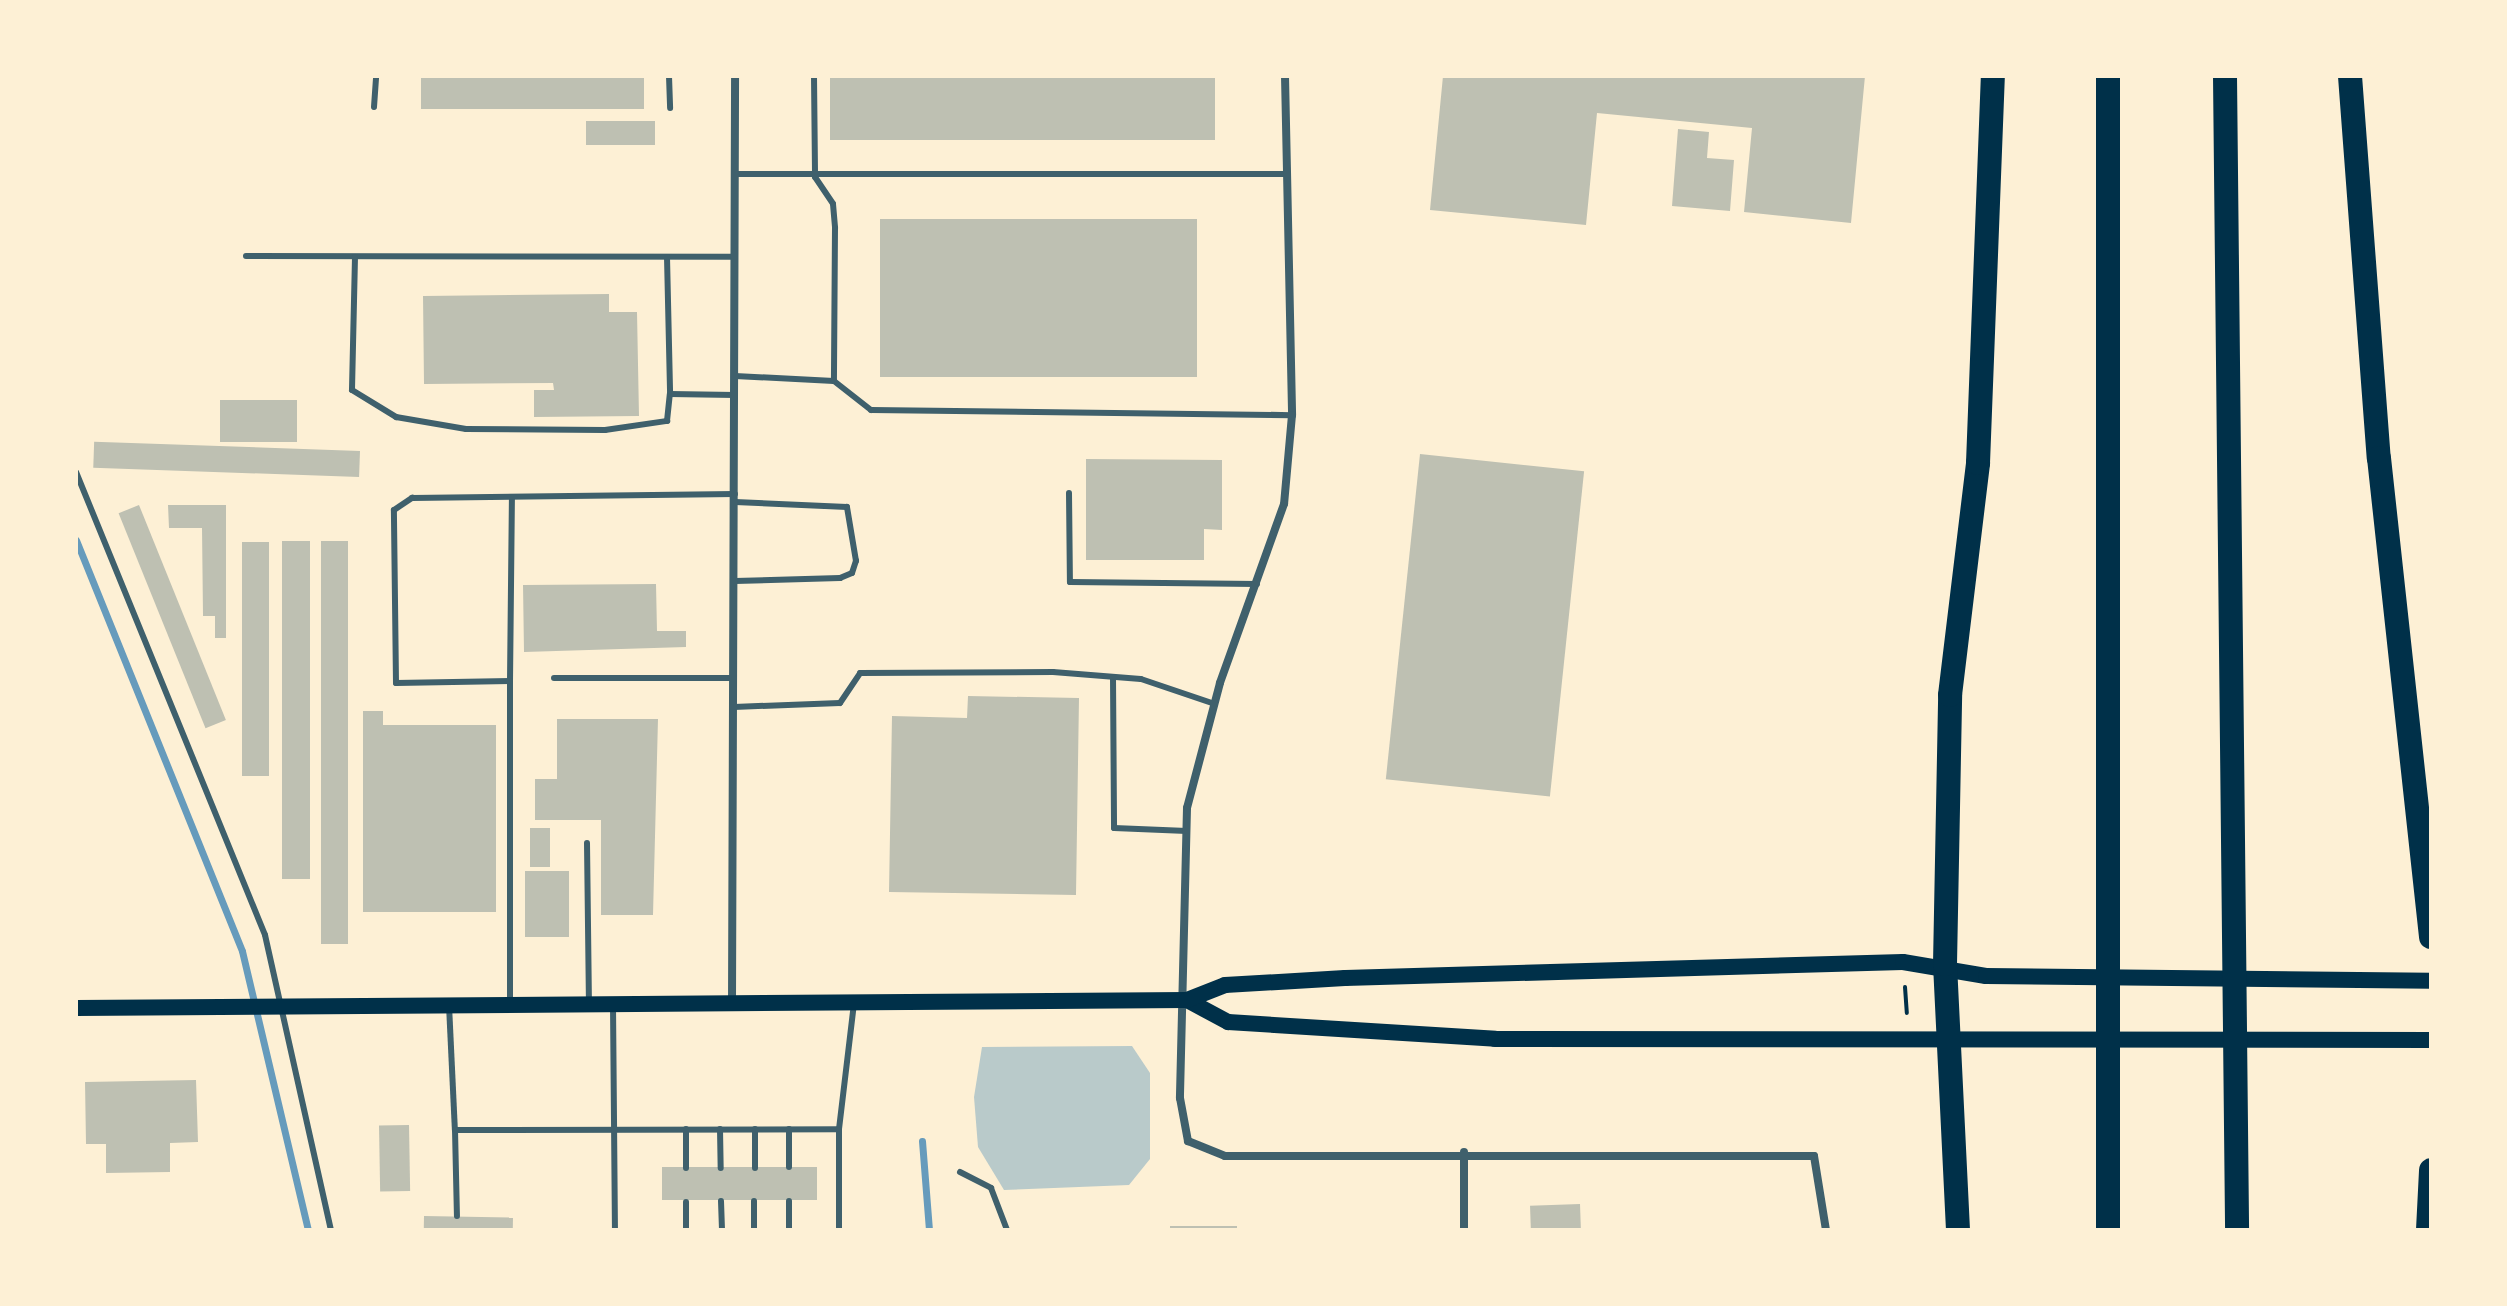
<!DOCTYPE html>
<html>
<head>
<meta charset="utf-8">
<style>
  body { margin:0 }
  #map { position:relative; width:2507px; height:1306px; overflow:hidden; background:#fdf0d5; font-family:"Archivo Narrow",sans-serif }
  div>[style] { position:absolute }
  .green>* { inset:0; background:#b9caca }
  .stream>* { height:7px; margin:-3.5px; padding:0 3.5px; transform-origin:3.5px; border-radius:3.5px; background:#669bbc }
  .building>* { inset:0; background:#bec0b2; transform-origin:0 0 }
  .path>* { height:4px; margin:-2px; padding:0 2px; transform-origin:2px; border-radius:2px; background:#003049 }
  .service>* { height:6px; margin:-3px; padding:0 3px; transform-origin:3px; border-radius:3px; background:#3f606c }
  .minor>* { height:8px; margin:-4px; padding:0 4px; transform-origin:4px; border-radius:4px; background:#3f606c }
  .secondary>* { height:16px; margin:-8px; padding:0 8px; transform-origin:8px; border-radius:8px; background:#003049 }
  .motorway>* { height:24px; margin:-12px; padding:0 12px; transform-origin:12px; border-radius:12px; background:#003049 }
  span { translate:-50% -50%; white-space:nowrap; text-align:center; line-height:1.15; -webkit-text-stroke:8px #fdf0d5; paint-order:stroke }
  .frame { position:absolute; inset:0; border:78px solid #fdf0d5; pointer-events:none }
</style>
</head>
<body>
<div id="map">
  <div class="green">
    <div style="clip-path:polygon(1132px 1046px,1150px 1073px,1150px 1159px,1129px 1185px,1004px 1190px,978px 1147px,974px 1097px,982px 1047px)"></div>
  </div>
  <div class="stream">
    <div style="left:76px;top:540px;width:443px;rotate:68deg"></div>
    <div style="left:242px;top:951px;width:287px;rotate:76.7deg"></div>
    <div style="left:922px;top:1141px;width:89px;rotate:85.5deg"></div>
  </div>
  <div class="building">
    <div style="left:421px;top:76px;width:223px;height:33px"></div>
    <div style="left:830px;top:76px;width:385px;height:64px"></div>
    <div style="clip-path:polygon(1443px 76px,1865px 76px,1851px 223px,1744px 212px,1752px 128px,1597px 113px,1586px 225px,1430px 210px)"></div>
    <div style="left:586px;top:121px;width:69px;height:24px"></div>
    <div style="clip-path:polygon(1678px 129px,1709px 132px,1707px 158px,1734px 160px,1730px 211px,1672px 206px)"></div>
    <div style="left:880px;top:219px;width:317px;height:158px"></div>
    <div style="clip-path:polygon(609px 294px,609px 312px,637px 312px,639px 416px,534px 417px,534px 390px,554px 390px,553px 383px,424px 384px,423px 296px)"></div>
    <div style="left:297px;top:400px;width:42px;height:77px;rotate:90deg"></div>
    <div style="left:360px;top:451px;width:26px;height:266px;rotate:92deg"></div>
    <div style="left:1420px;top:454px;width:165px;height:327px;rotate:6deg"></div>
    <div style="clip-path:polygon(1086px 459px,1222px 460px,1222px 530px,1204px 529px,1204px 560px,1086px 560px)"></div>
    <div style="left:139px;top:505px;width:232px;height:22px;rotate:68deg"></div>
    <div style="clip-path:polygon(168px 505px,226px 505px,226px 638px,215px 638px,215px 616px,203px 616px,202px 528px,169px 528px)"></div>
    <div style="left:282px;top:541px;width:28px;height:338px"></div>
    <div style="left:321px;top:541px;width:27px;height:403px"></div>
    <div style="left:242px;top:542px;width:27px;height:234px"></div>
    <div style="clip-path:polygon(656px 584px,657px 631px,686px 631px,686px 647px,524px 652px,523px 585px)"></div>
    <div style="clip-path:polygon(968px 696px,1079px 698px,1076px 895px,889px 892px,892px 716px,967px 718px)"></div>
    <div style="clip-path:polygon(363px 711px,383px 711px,383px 725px,496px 725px,496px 912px,363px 912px)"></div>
    <div style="clip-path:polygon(557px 719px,658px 719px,653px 915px,601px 915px,601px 820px,535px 820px,535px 779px,557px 779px)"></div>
    <div style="left:530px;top:828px;width:20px;height:39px"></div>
    <div style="left:525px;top:871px;width:44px;height:66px"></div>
    <div style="clip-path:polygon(196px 1080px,198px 1142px,170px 1143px,170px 1172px,106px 1173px,106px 1144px,86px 1144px,85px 1082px)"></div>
    <div style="left:409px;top:1125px;width:66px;height:30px;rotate:89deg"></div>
    <div style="left:817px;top:1167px;width:33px;height:155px;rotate:90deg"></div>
    <div style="left:1580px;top:1204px;width:26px;height:50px;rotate:88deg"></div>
    <div style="left:424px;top:1216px;width:89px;height:14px;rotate:1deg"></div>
    <div style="left:1170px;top:1226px;width:67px;height:4px"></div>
  </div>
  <div class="path">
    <div style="left:1905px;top:987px;width:26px;rotate:86deg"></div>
  </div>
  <div class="service">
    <div style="left:669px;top:76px;width:32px;rotate:88deg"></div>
    <div style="left:814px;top:76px;width:101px;rotate:89.4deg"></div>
    <div style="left:815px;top:177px;width:32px;rotate:56deg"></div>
    <div style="left:833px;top:204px;width:24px;rotate:85deg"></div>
    <div style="left:835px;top:228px;width:153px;rotate:90.4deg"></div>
    <div style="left:374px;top:107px;width:31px;rotate:-86deg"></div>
    <div style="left:735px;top:174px;width:550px"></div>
    <div style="left:246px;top:256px;width:489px;rotate:0.1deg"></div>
    <div style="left:355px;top:257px;width:133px;rotate:91.3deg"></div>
    <div style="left:352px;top:390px;width:52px;rotate:31.5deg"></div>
    <div style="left:396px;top:417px;width:71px;rotate:9.7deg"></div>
    <div style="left:466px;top:429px;width:139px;rotate:0.4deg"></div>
    <div style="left:605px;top:430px;width:63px;rotate:-8.3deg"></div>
    <div style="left:667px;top:421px;width:27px;rotate:-84deg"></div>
    <div style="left:667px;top:257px;width:137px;rotate:88.7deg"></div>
    <div style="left:670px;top:394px;width:65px;rotate:0.9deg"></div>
    <div style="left:735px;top:376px;width:99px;rotate:2.9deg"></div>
    <div style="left:834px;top:381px;width:47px;rotate:38.1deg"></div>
    <div style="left:871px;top:410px;width:421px;rotate:0.7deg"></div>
    <div style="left:76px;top:472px;width:500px;rotate:67.79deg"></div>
    <div style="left:265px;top:935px;width:302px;rotate:77.4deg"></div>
    <div style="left:1069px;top:493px;width:89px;rotate:89.4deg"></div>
    <div style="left:1070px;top:582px;width:187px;rotate:0.6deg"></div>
    <div style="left:735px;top:581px;width:105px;rotate:-1.6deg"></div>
    <div style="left:840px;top:578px;width:13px;rotate:-23deg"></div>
    <div style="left:852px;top:573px;width:13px;rotate:-72deg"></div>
    <div style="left:856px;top:561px;width:55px;rotate:-99.5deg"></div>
    <div style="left:847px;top:507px;width:112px;rotate:-177.4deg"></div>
    <div style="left:1113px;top:677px;width:151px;rotate:89.6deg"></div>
    <div style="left:1114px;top:828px;width:73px;rotate:2.4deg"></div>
    <div style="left:554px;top:678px;width:180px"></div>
    <div style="left:510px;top:681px;width:184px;rotate:-89.4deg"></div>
    <div style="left:734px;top:707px;width:106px;rotate:-2.2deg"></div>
    <div style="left:840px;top:703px;width:36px;rotate:-56deg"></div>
    <div style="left:860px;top:673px;width:193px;rotate:-0.3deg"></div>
    <div style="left:1053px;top:672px;width:88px;rotate:4.5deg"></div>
    <div style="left:1141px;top:679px;width:78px;rotate:18.7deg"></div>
    <div style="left:587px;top:843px;width:158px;rotate:89.3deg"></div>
    <div style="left:510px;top:1001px;width:320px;rotate:-90deg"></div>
    <div style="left:510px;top:681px;width:114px;rotate:179deg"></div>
    <div style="left:396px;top:683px;width:173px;rotate:-90.7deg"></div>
    <div style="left:394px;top:510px;width:22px;rotate:-34deg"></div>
    <div style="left:412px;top:498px;width:323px;rotate:-0.7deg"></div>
    <div style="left:449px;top:1005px;width:125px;rotate:87.3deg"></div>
    <div style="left:455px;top:1130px;width:384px;rotate:-0.1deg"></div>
    <div style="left:613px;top:1005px;width:225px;rotate:89.5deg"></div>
    <div style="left:686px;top:1129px;width:39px;rotate:90deg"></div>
    <div style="left:720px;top:1129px;width:39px;rotate:89deg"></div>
    <div style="left:789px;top:1129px;width:38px;rotate:90deg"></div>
    <div style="left:455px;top:1130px;width:86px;rotate:88.7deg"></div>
    <div style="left:755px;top:1168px;width:39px;rotate:-90deg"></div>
    <div style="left:960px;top:1172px;width:35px;rotate:27deg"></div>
    <div style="left:991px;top:1188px;width:45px;rotate:69.1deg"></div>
    <div style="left:721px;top:1201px;width:29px;rotate:88deg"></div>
    <div style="left:789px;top:1201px;width:29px;rotate:90deg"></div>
    <div style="left:686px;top:1202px;width:28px;rotate:90deg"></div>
    <div style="left:754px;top:1230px;width:29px;rotate:-90deg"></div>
    <div style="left:839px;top:1230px;width:101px;rotate:-90deg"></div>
    <div style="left:839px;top:1129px;width:127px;rotate:-83.2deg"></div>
  </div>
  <div class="minor">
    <div style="left:1285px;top:76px;width:339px;rotate:88.8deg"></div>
    <div style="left:1292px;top:415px;width:89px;rotate:95.1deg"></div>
    <div style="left:1284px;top:504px;width:190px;rotate:109.7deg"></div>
    <div style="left:1220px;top:683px;width:129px;rotate:104.8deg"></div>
    <div style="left:1187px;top:808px;width:290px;rotate:91.4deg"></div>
    <div style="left:1180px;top:1098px;width:44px;rotate:79.5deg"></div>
    <div style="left:1188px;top:1141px;width:40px;rotate:22deg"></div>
    <div style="left:1225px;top:1156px;width:589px"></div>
    <div style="left:1814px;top:1156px;width:75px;rotate:80.8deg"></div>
    <div style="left:732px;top:1003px;width:927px;rotate:-89.81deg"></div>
    <div style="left:1464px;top:1152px;width:78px;rotate:90deg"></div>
  </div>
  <div class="secondary">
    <div style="left:1187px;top:1000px;width:47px;rotate:28.2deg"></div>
    <div style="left:1228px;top:1022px;width:268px;rotate:3.6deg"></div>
    <div style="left:1495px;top:1039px;width:936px;rotate:0.06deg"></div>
    <div style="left:76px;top:1008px;width:1111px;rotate:-0.41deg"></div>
    <div style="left:1187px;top:1000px;width:41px;rotate:-21.5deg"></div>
    <div style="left:1225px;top:985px;width:120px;rotate:-3.3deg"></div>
    <div style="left:1345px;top:978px;width:558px;rotate:-1.64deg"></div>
    <div style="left:1903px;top:962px;width:84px;rotate:9.6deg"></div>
    <div style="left:1986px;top:976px;width:445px;rotate:0.6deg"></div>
  </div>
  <div class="motorway">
    <div style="left:2108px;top:76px;width:1154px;rotate:90deg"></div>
    <div style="left:2225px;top:76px;width:1154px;rotate:89.4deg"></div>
    <div style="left:2350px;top:76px;width:383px;rotate:85.7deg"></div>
    <div style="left:2379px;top:458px;width:482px;rotate:83.8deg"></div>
    <div style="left:1958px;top:1230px;width:266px;rotate:-92.8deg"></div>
    <div style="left:1945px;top:964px;width:269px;rotate:-88.9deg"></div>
    <div style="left:1950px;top:695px;width:234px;rotate:-83.1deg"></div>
    <div style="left:1978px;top:463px;width:387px;rotate:-87.8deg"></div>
    <div style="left:2428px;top:1230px;width:60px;rotate:-87.1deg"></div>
  </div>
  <div class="frame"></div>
</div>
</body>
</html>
